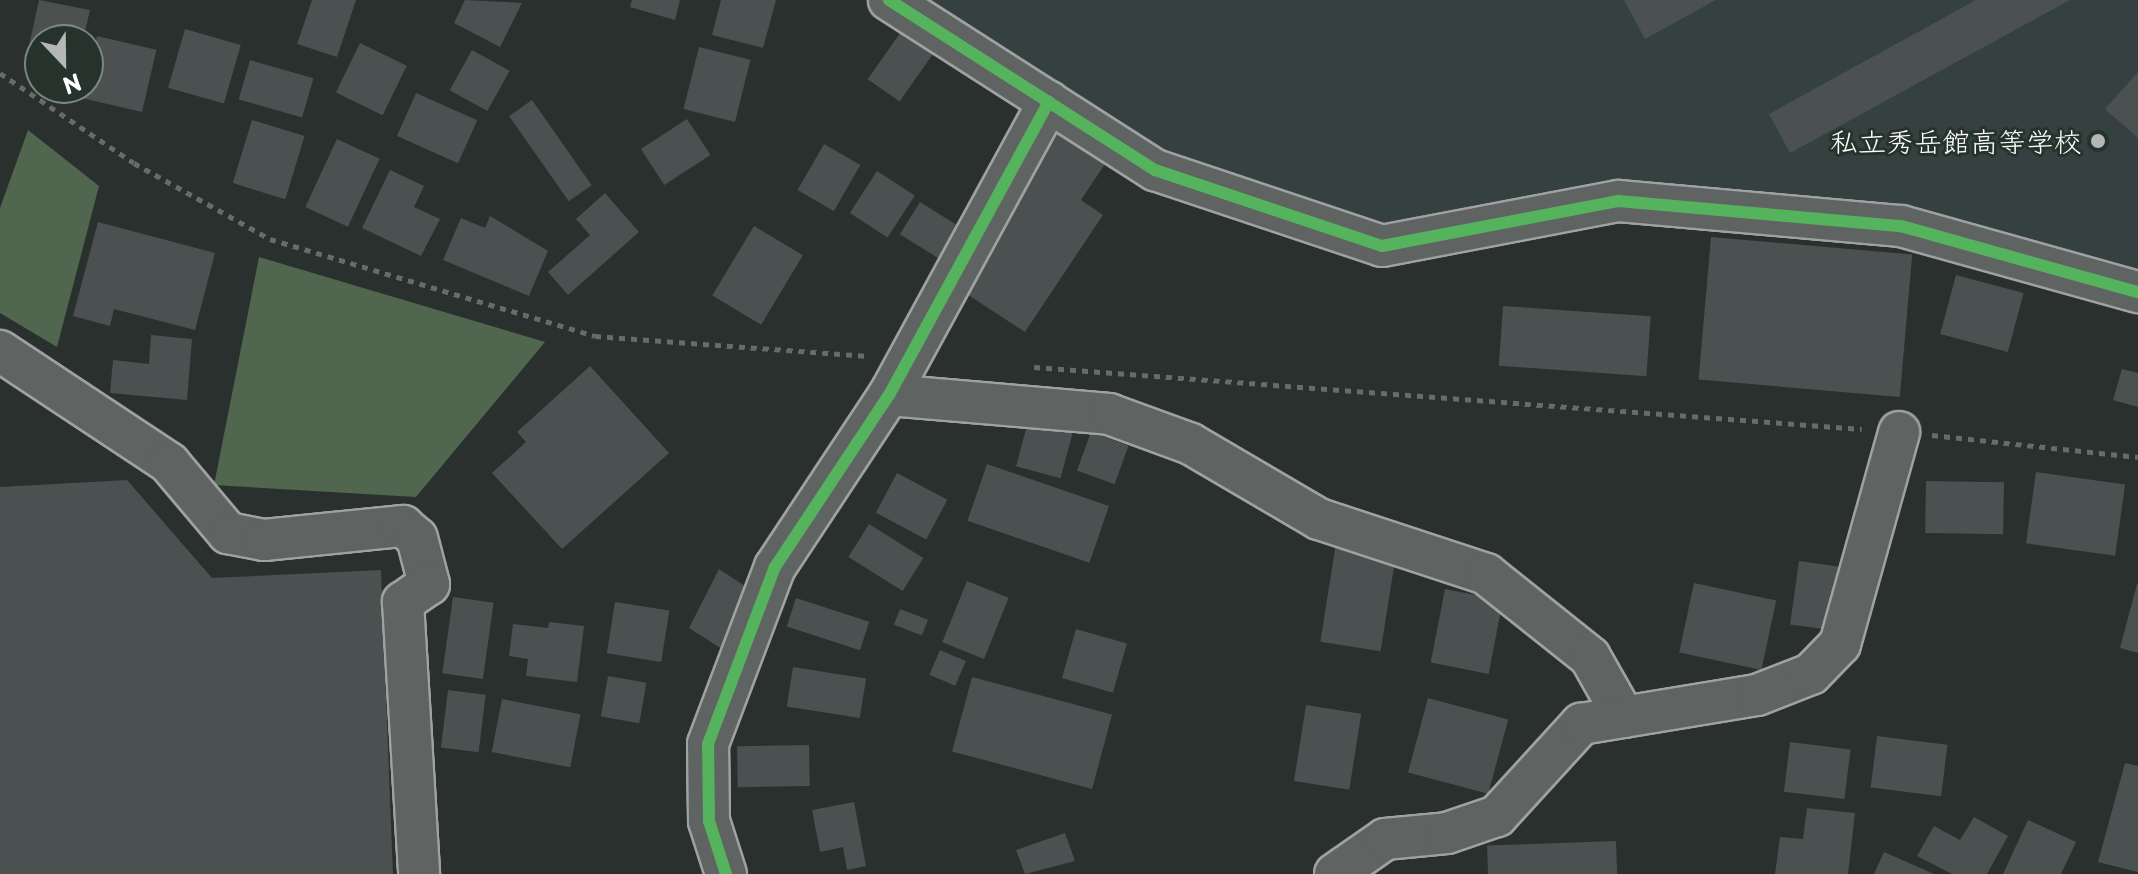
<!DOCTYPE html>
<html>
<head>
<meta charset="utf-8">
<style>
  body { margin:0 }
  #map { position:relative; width:2138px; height:874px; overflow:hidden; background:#29302d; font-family:"Playpen Sans","Klee One",sans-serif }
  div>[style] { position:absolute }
  .built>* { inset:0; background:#354140 }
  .green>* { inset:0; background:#50664e }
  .building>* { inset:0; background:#4b5051; transform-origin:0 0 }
  .path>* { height:5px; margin-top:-2.5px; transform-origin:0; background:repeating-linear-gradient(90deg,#686c69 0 6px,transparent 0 12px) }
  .roads { filter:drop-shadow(2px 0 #9fa2a0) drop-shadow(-2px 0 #9fa2a0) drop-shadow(0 2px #9fa2a0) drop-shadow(0 -2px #9fa2a0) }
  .street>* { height:40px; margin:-20px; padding:0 20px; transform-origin:20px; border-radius:20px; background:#5f6362 }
  .cycleway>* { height:12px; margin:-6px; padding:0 6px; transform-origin:6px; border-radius:6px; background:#56b35d }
  .dots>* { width:22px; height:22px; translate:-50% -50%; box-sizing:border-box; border:4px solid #26332d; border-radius:50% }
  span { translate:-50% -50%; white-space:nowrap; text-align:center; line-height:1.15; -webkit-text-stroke:6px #26332d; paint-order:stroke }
  .poi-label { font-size:28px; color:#fff }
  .right { translate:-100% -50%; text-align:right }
  .north { position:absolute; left:24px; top:24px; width:80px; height:80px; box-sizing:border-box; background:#26332d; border:2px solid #7d8581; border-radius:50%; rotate:158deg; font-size:22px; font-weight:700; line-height:32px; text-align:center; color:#fff }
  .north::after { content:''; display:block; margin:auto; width:28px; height:36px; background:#b4b7b6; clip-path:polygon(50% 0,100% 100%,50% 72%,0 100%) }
</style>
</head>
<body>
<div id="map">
  <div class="built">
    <div style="clip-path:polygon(919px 0,2138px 0,2138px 275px,1895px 204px,1619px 184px,1384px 228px,1159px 154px)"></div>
  </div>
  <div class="green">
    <div style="clip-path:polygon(28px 130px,99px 186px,57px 347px,0 313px,0 208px)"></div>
    <div style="clip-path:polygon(259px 257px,545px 342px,416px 497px,214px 485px)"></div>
  </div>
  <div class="building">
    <div style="clip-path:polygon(39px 0,90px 10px,83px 40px,40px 40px,40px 73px,24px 69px)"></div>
    <div style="clip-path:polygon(312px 0,356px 0,337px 57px,297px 44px)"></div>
    <div style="clip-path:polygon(465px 0,522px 3px,500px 47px,454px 23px)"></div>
    <div style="clip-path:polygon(632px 0,680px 0,675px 20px,630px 7px)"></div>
    <div style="clip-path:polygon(721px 0,776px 0,763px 48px,712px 35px)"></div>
    <div style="clip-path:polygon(1624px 0,1716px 0,1645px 39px)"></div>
    <div style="clip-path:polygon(1976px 0,2070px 0,1790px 153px,1769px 114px)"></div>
    <div style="left:905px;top:26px;width:39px;height:65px;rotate:35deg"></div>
    <div style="left:185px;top:29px;width:58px;height:61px;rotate:16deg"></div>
    <div style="left:97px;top:36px;width:61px;height:64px;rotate:13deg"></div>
    <div style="left:360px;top:43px;width:52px;height:55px;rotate:26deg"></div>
    <div style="left:699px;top:47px;width:53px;height:64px;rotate:14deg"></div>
    <div style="left:472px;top:50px;width:43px;height:46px;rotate:29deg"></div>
    <div style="left:250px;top:60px;width:66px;height:41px;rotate:16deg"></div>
    <div style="clip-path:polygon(2138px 72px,2138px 138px,2105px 109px)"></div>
    <div style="left:416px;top:93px;width:67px;height:47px;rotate:24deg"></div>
    <div style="left:532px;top:100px;width:104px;height:28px;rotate:55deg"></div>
    <div style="left:687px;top:119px;width:43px;height:55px;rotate:57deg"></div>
    <div style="left:252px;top:120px;width:55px;height:66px;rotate:17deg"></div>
    <div style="clip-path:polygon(1062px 127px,1109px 158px,1081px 200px,1103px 215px,1025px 332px,956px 287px)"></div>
    <div style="left:337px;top:139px;width:47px;height:75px;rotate:25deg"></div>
    <div style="left:824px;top:144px;width:42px;height:53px;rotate:30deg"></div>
    <div style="clip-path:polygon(390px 170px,424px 186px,414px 207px,440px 219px,421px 256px,362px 228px)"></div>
    <div style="left:877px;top:171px;width:45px;height:50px;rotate:33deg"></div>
    <div style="clip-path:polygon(605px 193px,639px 232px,568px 295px,548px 272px,590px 235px,576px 219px)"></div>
    <div style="left:920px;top:202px;width:55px;height:38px;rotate:32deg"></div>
    <div style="clip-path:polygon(490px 216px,548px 251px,529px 296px,443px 260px,461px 218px,485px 228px)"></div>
    <div style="clip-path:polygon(98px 222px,215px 253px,195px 330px,114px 309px,110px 326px,73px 316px)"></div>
    <div style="left:754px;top:226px;width:57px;height:81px;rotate:31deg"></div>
    <div style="left:1711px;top:237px;width:202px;height:143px;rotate:5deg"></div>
    <div style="left:1956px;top:275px;width:70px;height:61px;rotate:15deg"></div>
    <div style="left:1503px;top:306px;width:148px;height:60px;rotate:4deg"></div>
    <div style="clip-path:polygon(151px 335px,192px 339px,187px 400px,110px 393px,113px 360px,149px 364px)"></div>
    <div style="clip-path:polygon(590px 366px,669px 453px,562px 549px,492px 473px,526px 442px,517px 432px)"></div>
    <div style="clip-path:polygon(2122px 369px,2138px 373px,2138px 407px,2113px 400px)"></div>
    <div style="left:1029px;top:418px;width:46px;height:50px;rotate:15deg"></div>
    <div style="left:1091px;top:432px;width:40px;height:41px;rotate:20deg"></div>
    <div style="left:987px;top:464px;width:129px;height:60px;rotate:19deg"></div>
    <div style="left:2036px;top:472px;width:90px;height:72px;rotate:8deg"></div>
    <div style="left:897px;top:473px;width:57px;height:45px;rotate:28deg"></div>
    <div style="clip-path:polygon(127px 480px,212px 578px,381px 570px,393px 874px,0 874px,0 487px)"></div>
    <div style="left:1926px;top:481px;width:78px;height:52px;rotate:1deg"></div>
    <div style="left:869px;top:524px;width:64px;height:39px;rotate:32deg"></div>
    <div style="left:1336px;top:543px;width:61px;height:100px;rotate:9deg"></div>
    <div style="left:1799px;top:561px;width:43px;height:64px;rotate:8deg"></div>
    <div style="clip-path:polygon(719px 569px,757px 594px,722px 649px,689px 628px)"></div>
    <div style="left:967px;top:581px;width:45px;height:66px;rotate:22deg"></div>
    <div style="left:1694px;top:583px;width:84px;height:71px;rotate:12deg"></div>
    <div style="clip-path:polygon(2137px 584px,2138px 584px,2138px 653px,2120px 648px)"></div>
    <div style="left:1445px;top:589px;width:59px;height:75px;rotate:11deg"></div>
    <div style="left:453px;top:597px;width:41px;height:77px;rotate:8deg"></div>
    <div style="left:796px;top:598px;width:77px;height:30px;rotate:18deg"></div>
    <div style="left:615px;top:602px;width:55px;height:52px;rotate:9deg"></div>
    <div style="left:900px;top:609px;width:30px;height:17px;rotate:21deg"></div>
    <div style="clip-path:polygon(549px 622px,584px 626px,577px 682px,526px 676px,528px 659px,509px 656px,513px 624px,548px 628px)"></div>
    <div style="left:1076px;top:629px;width:53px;height:51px;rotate:16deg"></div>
    <div style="left:940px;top:650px;width:28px;height:27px;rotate:23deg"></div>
    <div style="left:793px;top:667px;width:74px;height:40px;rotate:9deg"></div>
    <div style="left:608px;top:676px;width:39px;height:41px;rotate:10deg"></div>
    <div style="left:972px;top:677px;width:145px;height:77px;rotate:15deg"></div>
    <div style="left:448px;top:690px;width:38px;height:58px;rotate:7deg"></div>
    <div style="left:1428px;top:698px;width:83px;height:77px;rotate:15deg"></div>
    <div style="left:502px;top:699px;width:80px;height:54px;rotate:11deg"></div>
    <div style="left:1306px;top:705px;width:56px;height:77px;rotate:9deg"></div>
    <div style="left:1877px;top:736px;width:71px;height:52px;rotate:7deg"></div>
    <div style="left:1790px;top:742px;width:61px;height:50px;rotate:7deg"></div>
    <div style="left:809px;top:745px;width:41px;height:72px;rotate:89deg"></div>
    <div style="clip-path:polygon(2125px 763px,2138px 766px,2138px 872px,2098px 862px)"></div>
    <div style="clip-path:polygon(854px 802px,866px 866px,847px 870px,843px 847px,820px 852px,812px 810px)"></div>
    <div style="clip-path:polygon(1807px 808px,1855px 813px,1848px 874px,1775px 874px,1780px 837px,1803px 839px)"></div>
    <div style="clip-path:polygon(1974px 817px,2008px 836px,1987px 874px,1952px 874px,1917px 856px,1934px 826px,1960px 840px)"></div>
    <div style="clip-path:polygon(2028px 820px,2076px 842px,2061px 874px,2003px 874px)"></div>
    <div style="clip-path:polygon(1065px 833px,1075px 861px,1025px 874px,1016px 850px)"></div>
    <div style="left:1616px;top:841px;width:33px;height:129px;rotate:88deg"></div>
    <div style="clip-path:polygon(1884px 852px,1934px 874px,1874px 874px)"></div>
  </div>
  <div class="path">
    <div style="left:0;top:73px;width:161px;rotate:33.9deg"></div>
    <div style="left:134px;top:163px;width:156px;rotate:29.2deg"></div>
    <div style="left:270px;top:239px;width:339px;rotate:16.6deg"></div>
    <div style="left:595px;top:336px;width:274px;rotate:4.2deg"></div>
    <div style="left:1034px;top:367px;width:830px;rotate:4.28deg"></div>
    <div style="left:1932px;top:435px;width:207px;rotate:6.1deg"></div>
  </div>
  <div class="roads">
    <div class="street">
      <div style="left:889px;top:0;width:316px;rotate:32.6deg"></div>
      <div style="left:1155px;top:170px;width:239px;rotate:18.5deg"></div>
      <div style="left:1382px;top:246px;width:241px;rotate:-10.8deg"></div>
      <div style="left:1619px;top:201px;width:283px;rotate:5.1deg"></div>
      <div style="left:1901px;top:226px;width:246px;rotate:15.6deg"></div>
      <div style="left:0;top:351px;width:203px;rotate:33.5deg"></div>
      <div style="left:169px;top:463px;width:92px;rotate:49.9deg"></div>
      <div style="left:228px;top:533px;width:37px;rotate:11deg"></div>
      <div style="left:264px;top:540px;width:140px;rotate:-5.8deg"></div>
      <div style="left:403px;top:526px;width:18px;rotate:41deg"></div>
      <div style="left:417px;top:538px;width:48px;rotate:75.4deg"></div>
      <div style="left:429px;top:584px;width:32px;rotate:145deg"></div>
      <div style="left:403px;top:602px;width:272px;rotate:86.6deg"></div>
      <div style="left:889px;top:395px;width:221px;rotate:4.9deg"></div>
      <div style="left:1109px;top:414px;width:87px;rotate:20.1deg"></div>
      <div style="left:1191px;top:444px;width:148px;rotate:30.4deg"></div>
      <div style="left:1319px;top:519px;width:176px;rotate:18.2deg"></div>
      <div style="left:1486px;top:574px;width:133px;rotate:38.6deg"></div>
      <div style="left:1590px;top:657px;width:69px;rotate:60.5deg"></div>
      <div style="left:726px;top:874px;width:56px;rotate:-107.8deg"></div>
      <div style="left:709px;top:821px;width:77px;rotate:-90.7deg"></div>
      <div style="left:708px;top:744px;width:189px;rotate:-69.3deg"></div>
      <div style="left:775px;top:567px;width:206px;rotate:-56.5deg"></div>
      <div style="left:889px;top:395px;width:334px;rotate:-61.4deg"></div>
      <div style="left:1335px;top:874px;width:61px;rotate:-35deg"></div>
      <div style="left:1385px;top:839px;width:62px;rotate:-5.5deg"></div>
      <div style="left:1447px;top:833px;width:53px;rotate:-18.8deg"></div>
      <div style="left:1497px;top:816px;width:125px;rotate:-47.6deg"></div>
      <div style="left:1581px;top:724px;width:178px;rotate:-9.4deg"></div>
      <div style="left:1757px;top:695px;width:58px;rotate:-21.3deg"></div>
      <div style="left:1811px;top:674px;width:42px;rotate:-46deg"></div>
      <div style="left:1840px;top:644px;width:220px;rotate:-74.4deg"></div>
    </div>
  </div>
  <div class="cycleway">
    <div style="left:889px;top:0;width:316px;rotate:32.6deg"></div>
    <div style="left:1155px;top:170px;width:239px;rotate:18.5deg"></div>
    <div style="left:1382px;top:246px;width:241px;rotate:-10.8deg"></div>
    <div style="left:1619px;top:201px;width:283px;rotate:5.1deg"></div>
    <div style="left:1901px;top:226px;width:246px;rotate:15.6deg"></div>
    <div style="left:726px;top:874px;width:56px;rotate:-107.8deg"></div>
    <div style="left:709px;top:821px;width:77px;rotate:-90.7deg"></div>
    <div style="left:708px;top:744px;width:189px;rotate:-69.3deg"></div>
    <div style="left:775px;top:567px;width:206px;rotate:-56.5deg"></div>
    <div style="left:889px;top:395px;width:334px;rotate:-61.4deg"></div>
  </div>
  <div class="dots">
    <div style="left:2098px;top:141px;background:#b4b7b6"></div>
  </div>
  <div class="poi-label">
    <span class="right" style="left:2082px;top:141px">私立秀岳館高等学校</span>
  </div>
  <div class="north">N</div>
</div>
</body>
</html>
